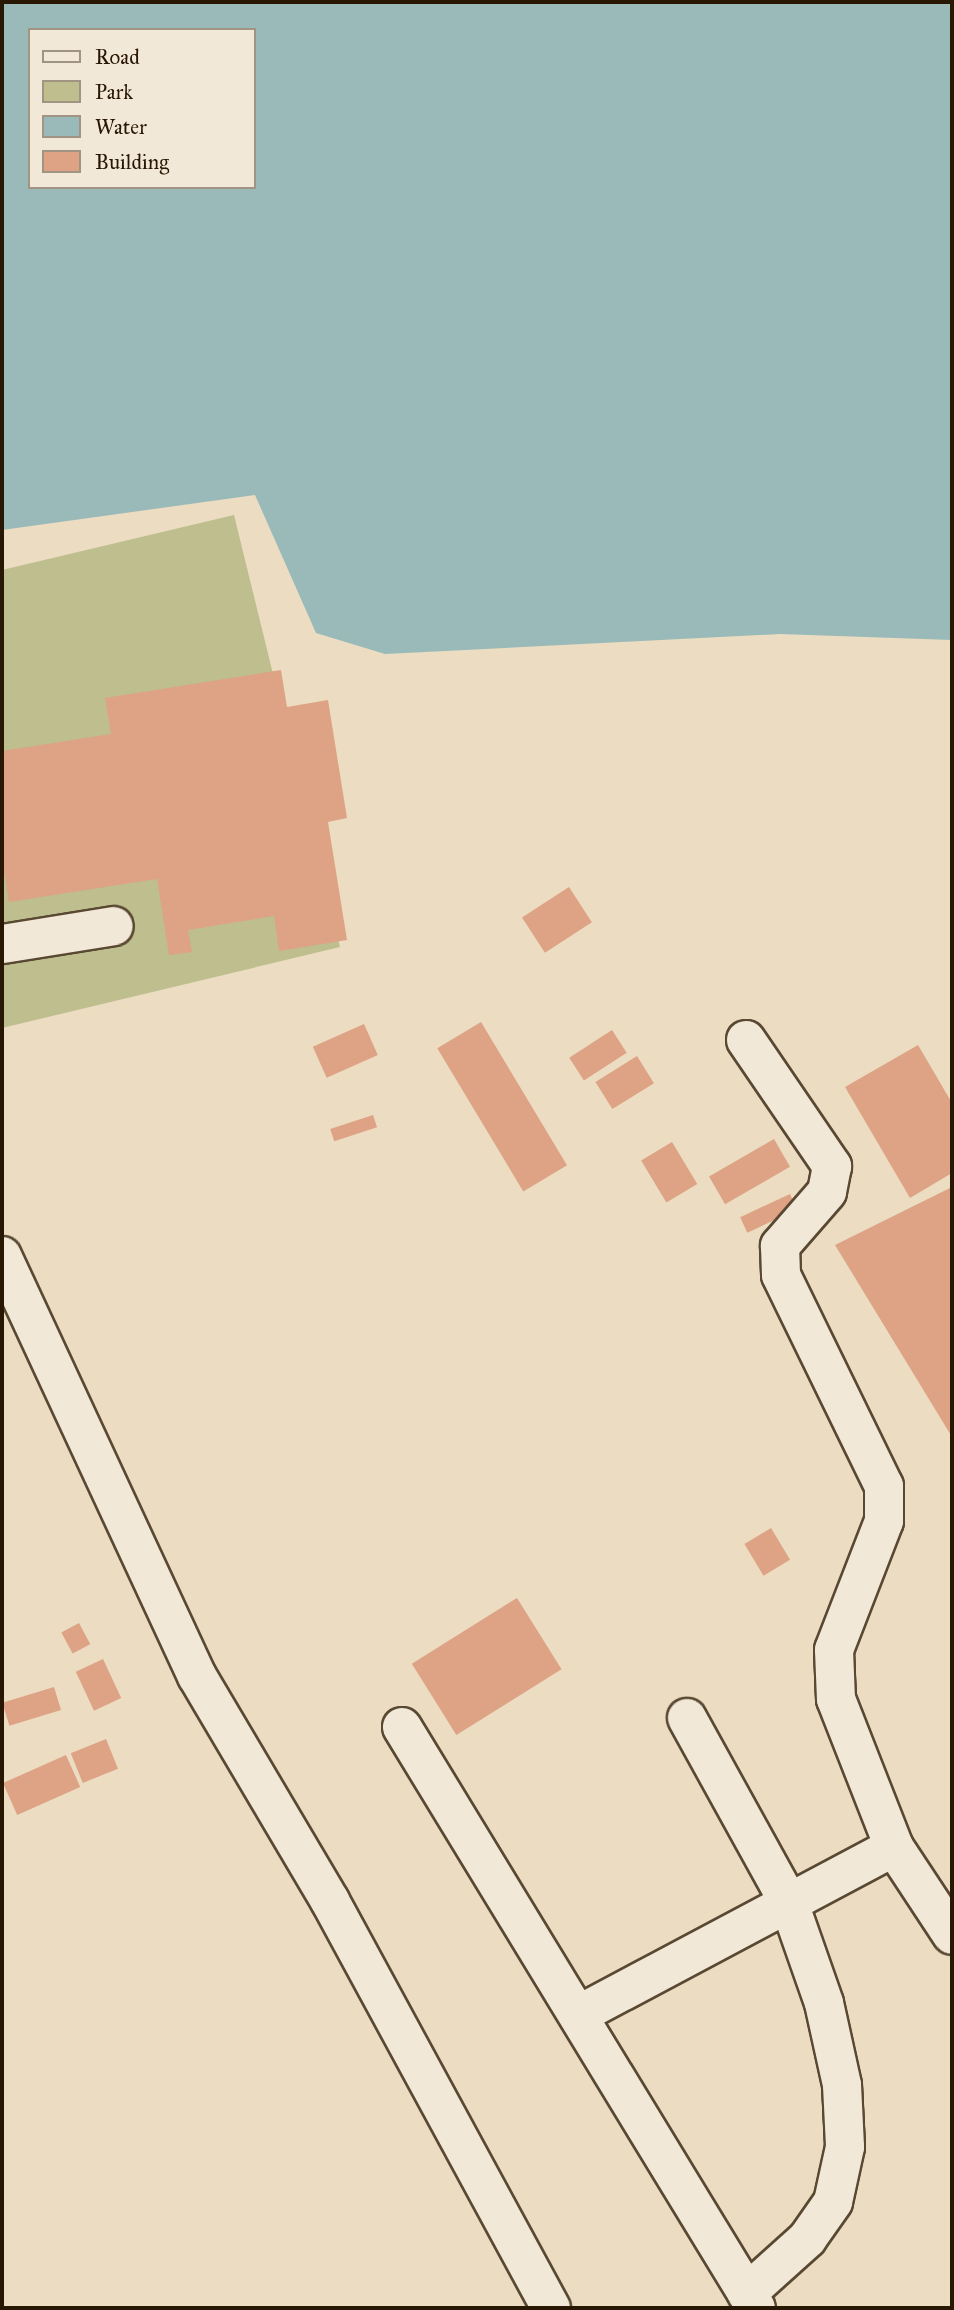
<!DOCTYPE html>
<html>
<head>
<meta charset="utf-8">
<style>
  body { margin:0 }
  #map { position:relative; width:954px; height:2310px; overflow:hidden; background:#ebdcc2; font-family:"IM FELL Great Primer",serif }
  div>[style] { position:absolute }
  .green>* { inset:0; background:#bebe8e }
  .water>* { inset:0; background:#99bab8 }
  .building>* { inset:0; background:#dda384; transform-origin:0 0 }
  .roads { filter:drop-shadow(2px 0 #594832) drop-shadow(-2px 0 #594832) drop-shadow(0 2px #594832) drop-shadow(0 -2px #594832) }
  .minor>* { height:38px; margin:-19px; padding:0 19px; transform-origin:19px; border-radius:19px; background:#f2e8d7 }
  span { translate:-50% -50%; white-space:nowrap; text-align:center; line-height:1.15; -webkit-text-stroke:5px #f2e8d7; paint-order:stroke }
  .frame { position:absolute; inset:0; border:4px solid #281702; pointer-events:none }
  .legend { position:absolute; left:28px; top:28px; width:228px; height:161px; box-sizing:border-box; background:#f2e8d7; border:2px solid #a19482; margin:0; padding:9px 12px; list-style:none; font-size:21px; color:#281702 }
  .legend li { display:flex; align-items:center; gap:14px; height:35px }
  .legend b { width:35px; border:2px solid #a19482 }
</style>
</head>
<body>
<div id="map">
  <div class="green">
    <div style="clip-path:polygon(234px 515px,340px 947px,2px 1028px,2px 570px)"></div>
  </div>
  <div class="water">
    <div style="clip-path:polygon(evenodd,2px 2px,952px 2px,952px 640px,780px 634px,385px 654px,316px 633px,255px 495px,2px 530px,2px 2px,30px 30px,254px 30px,254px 187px,30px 187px,30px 30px)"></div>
  </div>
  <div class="building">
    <div style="clip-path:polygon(281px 670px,287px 707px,328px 700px,347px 818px,328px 822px,347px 940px,279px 951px,274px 916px,188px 930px,192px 952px,169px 955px,157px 879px,9px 902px,2px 859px,2px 751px,111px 734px,105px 698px)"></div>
    <div style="left:569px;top:887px;width:42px;height:56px;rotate:57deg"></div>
    <div style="left:481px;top:1022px;width:167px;height:51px;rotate:59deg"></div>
    <div style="left:364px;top:1024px;width:34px;height:56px;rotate:66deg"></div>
    <div style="left:612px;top:1030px;width:27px;height:51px;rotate:57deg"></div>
    <div style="clip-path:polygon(918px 1045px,952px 1103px,952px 1173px,910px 1198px,845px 1087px)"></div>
    <div style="left:637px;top:1056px;width:32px;height:49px;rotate:58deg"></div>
    <div style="left:373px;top:1115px;width:13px;height:45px;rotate:72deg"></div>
    <div style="left:774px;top:1139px;width:32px;height:75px;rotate:60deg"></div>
    <div style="left:672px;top:1142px;width:49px;height:36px;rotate:59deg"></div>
    <div style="clip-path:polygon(952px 1187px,952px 1437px,835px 1245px)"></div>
    <div style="left:790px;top:1194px;width:17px;height:55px;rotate:65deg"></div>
    <div style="left:771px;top:1528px;width:37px;height:31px;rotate:59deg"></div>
    <div style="left:517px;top:1598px;width:84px;height:124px;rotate:58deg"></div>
    <div style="left:79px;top:1623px;width:24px;height:20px;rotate:62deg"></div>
    <div style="left:103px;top:1659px;width:43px;height:30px;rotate:65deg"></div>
    <div style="left:54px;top:1687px;width:24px;height:54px;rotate:73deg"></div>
    <div style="left:106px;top:1739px;width:32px;height:38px;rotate:68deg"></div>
    <div style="left:66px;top:1755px;width:35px;height:69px;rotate:66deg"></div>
  </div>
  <div class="roads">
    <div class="minor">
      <div style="left:2px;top:944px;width:113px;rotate:-9.1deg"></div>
      <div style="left:746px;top:1040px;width:153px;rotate:55.7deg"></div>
      <div style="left:832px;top:1166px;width:26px;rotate:101deg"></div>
      <div style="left:827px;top:1192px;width:72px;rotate:131deg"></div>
      <div style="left:780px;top:1246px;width:29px;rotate:88deg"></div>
      <div style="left:781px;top:1275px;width:235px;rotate:64deg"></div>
      <div style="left:884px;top:1486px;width:35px;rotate:90deg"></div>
      <div style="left:884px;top:1521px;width:138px;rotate:111.2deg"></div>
      <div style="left:834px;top:1650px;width:49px;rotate:87.7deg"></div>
      <div style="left:836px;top:1699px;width:159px;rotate:68.6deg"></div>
      <div style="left:894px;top:1847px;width:105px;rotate:56.6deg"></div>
      <div style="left:2px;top:1256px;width:463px;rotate:65.1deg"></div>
      <div style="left:197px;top:1676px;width:261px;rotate:59.4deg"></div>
      <div style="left:330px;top:1901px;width:463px;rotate:61.5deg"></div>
      <div style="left:687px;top:1718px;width:211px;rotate:61.1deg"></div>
      <div style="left:789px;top:1903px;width:106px;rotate:70.7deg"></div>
      <div style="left:824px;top:2003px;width:84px;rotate:77.6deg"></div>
      <div style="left:842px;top:2085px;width:62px;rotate:87.2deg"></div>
      <div style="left:845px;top:2147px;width:56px;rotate:102.3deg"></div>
      <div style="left:833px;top:2202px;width:45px;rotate:125.1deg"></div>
      <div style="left:807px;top:2239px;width:81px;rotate:138deg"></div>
      <div style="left:402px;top:1727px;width:680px;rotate:58.65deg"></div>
      <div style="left:578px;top:2015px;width:358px;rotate:-28deg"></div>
    </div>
  </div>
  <div class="frame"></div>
  <ul class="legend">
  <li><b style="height:9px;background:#f2e8d7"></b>Road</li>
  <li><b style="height:19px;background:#bebe8e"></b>Park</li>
  <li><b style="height:19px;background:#99bab8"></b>Water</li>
  <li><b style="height:19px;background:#dda384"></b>Building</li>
  </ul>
</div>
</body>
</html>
